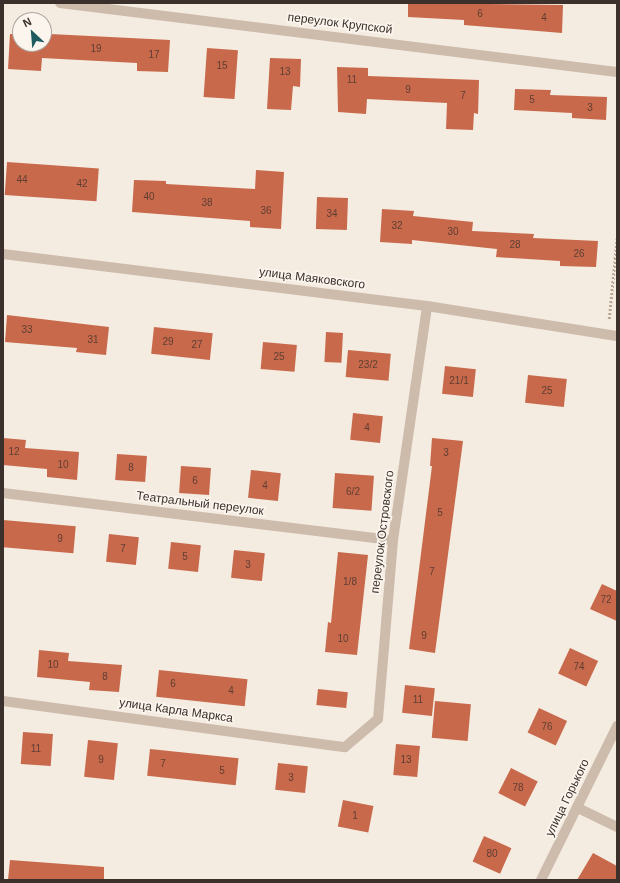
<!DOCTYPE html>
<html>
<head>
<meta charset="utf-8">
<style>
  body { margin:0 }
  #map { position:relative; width:620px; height:883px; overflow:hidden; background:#f4ebe1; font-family:Helvetica,sans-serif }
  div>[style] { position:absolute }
  .building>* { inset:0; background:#c8694b; transform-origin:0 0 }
  .path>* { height:2.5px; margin-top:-1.25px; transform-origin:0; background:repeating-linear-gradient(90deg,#b9a596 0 2px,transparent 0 4px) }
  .minor>* { height:10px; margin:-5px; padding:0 5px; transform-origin:5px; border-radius:5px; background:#cdbbac }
  .tertiary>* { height:10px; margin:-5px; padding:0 5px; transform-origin:5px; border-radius:5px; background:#cdbbac }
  span { translate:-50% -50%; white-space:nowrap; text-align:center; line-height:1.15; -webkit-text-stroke:3.5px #fbf5ee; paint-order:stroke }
  .number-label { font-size:10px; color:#5e3e33 }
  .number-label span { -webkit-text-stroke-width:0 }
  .street-label { font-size:12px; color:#3b302b }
  .frame { position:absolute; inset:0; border:4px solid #3b302b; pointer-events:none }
  .north { position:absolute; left:12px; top:12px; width:40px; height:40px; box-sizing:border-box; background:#fbf5ee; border:1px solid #aea6a0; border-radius:50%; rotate:334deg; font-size:11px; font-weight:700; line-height:16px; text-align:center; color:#3b302b }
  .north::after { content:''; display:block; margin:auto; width:14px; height:18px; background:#1f5a5e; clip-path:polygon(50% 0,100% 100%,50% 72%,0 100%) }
</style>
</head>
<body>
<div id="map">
  <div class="building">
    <div style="clip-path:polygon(408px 3px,563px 5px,562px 33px,464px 25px,464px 20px,408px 17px)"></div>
    <div style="clip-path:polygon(20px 24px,20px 44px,44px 44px,44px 25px,51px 25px,50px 34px,170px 40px,168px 72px,137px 71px,137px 63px,42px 58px,41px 71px,8px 69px,10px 34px,19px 34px)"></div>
    <div style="left:207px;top:48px;width:31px;height:49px;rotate:4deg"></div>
    <div style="clip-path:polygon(270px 58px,301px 59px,300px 87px,293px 86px,291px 110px,267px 109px)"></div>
    <div style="clip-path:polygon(337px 67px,368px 68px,368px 76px,479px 80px,478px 114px,474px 113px,473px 130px,446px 129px,447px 103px,367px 99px,366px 114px,338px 112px)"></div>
    <div style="clip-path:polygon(515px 89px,551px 90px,550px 95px,607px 97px,606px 120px,572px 118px,572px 113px,514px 110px)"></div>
    <div style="left:7px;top:162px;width:92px;height:33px;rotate:4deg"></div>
    <div style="clip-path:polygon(256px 170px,284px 172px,281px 229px,250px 227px,250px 221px,132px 212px,134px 180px,166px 181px,166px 184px,255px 189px)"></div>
    <div style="left:317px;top:197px;width:31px;height:32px;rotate:2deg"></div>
    <div style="clip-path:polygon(382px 209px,414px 211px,413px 216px,473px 222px,472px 231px,534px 234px,533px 238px,598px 241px,596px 267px,560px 266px,560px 261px,496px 257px,497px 249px,412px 240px,412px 244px,380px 242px)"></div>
    <div style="clip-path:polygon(7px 315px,109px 327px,106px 355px,76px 352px,77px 348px,5px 342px)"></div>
    <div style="left:154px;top:327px;width:59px;height:27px;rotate:6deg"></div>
    <div style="left:326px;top:332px;width:17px;height:30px;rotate:3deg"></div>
    <div style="left:263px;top:342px;width:34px;height:27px;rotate:5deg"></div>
    <div style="left:348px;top:350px;width:43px;height:27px;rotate:5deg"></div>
    <div style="left:445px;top:366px;width:31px;height:28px;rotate:6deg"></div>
    <div style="left:528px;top:375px;width:39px;height:28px;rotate:6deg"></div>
    <div style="left:353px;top:413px;width:30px;height:27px;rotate:6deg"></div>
    <div style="clip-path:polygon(3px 438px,26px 440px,25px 448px,79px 452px,77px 480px,47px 477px,47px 469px,3px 465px)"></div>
    <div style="clip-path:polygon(432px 438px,463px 441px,435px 653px,409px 649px,432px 466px,430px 466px)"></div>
    <div style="left:117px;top:454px;width:30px;height:26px;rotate:4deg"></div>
    <div style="left:181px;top:466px;width:30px;height:27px;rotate:4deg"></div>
    <div style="left:251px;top:470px;width:30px;height:28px;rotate:6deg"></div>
    <div style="left:335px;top:473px;width:39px;height:35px;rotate:4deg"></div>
    <div style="left:3px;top:520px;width:73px;height:27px;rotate:5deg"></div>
    <div style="left:109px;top:534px;width:30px;height:28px;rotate:6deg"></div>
    <div style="left:171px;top:542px;width:30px;height:27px;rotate:6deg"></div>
    <div style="left:234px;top:550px;width:31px;height:28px;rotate:6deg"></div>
    <div style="clip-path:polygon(338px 552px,368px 555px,357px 655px,325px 652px,328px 622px,331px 623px)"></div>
    <div style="clip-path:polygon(602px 584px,617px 591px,617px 621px,590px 609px)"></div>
    <div style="left:570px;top:648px;width:31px;height:28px;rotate:25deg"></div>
    <div style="clip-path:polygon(39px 650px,69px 653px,68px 661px,122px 665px,119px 692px,89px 690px,90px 682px,37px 677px)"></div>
    <div style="left:159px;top:670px;width:89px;height:27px;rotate:6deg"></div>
    <div style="left:405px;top:685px;width:30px;height:28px;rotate:6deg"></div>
    <div style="left:318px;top:689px;width:30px;height:16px;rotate:6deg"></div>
    <div style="left:435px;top:701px;width:36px;height:37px;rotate:5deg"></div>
    <div style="left:539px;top:708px;width:31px;height:27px;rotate:25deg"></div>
    <div style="left:23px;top:732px;width:30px;height:32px;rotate:4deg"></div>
    <div style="left:88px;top:740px;width:30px;height:37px;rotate:6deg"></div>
    <div style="left:396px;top:744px;width:24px;height:31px;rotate:5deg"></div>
    <div style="left:150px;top:749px;width:89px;height:27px;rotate:6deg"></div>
    <div style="left:278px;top:763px;width:30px;height:27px;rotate:6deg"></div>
    <div style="left:511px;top:768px;width:30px;height:28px;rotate:27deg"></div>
    <div style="left:343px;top:800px;width:31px;height:27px;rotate:11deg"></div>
    <div style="left:484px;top:836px;width:30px;height:28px;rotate:24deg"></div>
    <div style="clip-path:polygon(593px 853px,617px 866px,617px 880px,577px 880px)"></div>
    <div style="clip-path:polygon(10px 860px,104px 867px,104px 880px,8px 880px)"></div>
  </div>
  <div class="path">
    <div style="left:609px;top:319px;width:81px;rotate:-84.4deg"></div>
  </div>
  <div class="minor">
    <div style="left:60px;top:3px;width:561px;rotate:7.06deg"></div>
    <div style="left:3px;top:493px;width:393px;rotate:6.9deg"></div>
    <div style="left:3px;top:701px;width:345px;rotate:7.7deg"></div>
    <div style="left:345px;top:747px;width:43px;rotate:-40.3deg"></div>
    <div style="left:378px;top:719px;width:180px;rotate:-85.2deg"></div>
    <div style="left:393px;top:540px;width:236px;rotate:-81.7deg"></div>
    <div style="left:578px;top:808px;width:43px;rotate:26deg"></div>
  </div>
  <div class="tertiary">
    <div style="left:3px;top:254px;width:427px;rotate:7deg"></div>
    <div style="left:427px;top:306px;width:192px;rotate:9deg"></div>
    <div style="left:541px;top:880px;width:172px;rotate:-63.7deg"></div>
  </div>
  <div class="number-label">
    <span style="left:480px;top:14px">6</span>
    <span style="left:544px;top:18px">4</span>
    <span style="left:96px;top:49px">19</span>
    <span style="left:154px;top:55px">17</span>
    <span style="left:222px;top:66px">15</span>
    <span style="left:285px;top:72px">13</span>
    <span style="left:352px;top:80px">11</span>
    <span style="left:408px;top:90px">9</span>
    <span style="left:463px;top:96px">7</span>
    <span style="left:532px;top:100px">5</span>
    <span style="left:590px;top:108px">3</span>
    <span style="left:22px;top:180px">44</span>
    <span style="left:82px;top:184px">42</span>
    <span style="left:149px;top:197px">40</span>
    <span style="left:207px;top:203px">38</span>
    <span style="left:266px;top:211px">36</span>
    <span style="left:332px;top:214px">34</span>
    <span style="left:397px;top:226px">32</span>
    <span style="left:453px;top:232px">30</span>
    <span style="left:515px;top:245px">28</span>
    <span style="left:579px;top:254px">26</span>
    <span style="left:27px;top:330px">33</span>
    <span style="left:93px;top:340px">31</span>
    <span style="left:168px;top:342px">29</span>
    <span style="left:197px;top:345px">27</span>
    <span style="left:279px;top:357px">25</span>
    <span style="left:368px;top:365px">23/2</span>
    <span style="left:459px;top:381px">21/1</span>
    <span style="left:547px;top:391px">25</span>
    <span style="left:367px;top:428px">4</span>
    <span style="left:14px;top:452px">12</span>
    <span style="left:446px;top:453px">3</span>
    <span style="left:63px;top:465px">10</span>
    <span style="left:131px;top:468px">8</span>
    <span style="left:195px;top:481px">6</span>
    <span style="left:265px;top:486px">4</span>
    <span style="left:353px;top:492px">6/2</span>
    <span style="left:440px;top:513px">5</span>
    <span style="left:60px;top:539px">9</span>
    <span style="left:123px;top:549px">7</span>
    <span style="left:185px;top:557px">5</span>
    <span style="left:248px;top:565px">3</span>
    <span style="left:432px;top:572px">7</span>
    <span style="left:350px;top:582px">1/8</span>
    <span style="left:606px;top:600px">72</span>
    <span style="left:424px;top:636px">9</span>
    <span style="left:343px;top:639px">10</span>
    <span style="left:53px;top:665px">10</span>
    <span style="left:579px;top:667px">74</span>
    <span style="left:105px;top:677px">8</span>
    <span style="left:173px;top:684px">6</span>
    <span style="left:231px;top:691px">4</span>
    <span style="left:418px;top:700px">11</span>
    <span style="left:547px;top:727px">76</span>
    <span style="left:36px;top:749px">11</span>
    <span style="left:101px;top:760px">9</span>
    <span style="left:406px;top:760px">13</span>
    <span style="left:163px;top:764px">7</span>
    <span style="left:222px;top:771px">5</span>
    <span style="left:291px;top:778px">3</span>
    <span style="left:518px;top:788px">78</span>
    <span style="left:355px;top:816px">1</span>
    <span style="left:492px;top:854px">80</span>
  </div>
  <div class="street-label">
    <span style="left:340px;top:24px;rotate:7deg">переулок Крупской</span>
    <span style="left:312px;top:279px;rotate:7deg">улица Маяковского</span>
    <span style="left:200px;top:504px;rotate:7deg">Театральный переулок</span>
    <span style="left:383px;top:532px;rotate:-83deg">переулок Островского</span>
    <span style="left:176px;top:711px;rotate:8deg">улица Карла Маркса</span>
    <span style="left:568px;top:798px;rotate:-64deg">улица Горького</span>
  </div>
  <div class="frame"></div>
  <div class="north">N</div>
</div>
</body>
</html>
